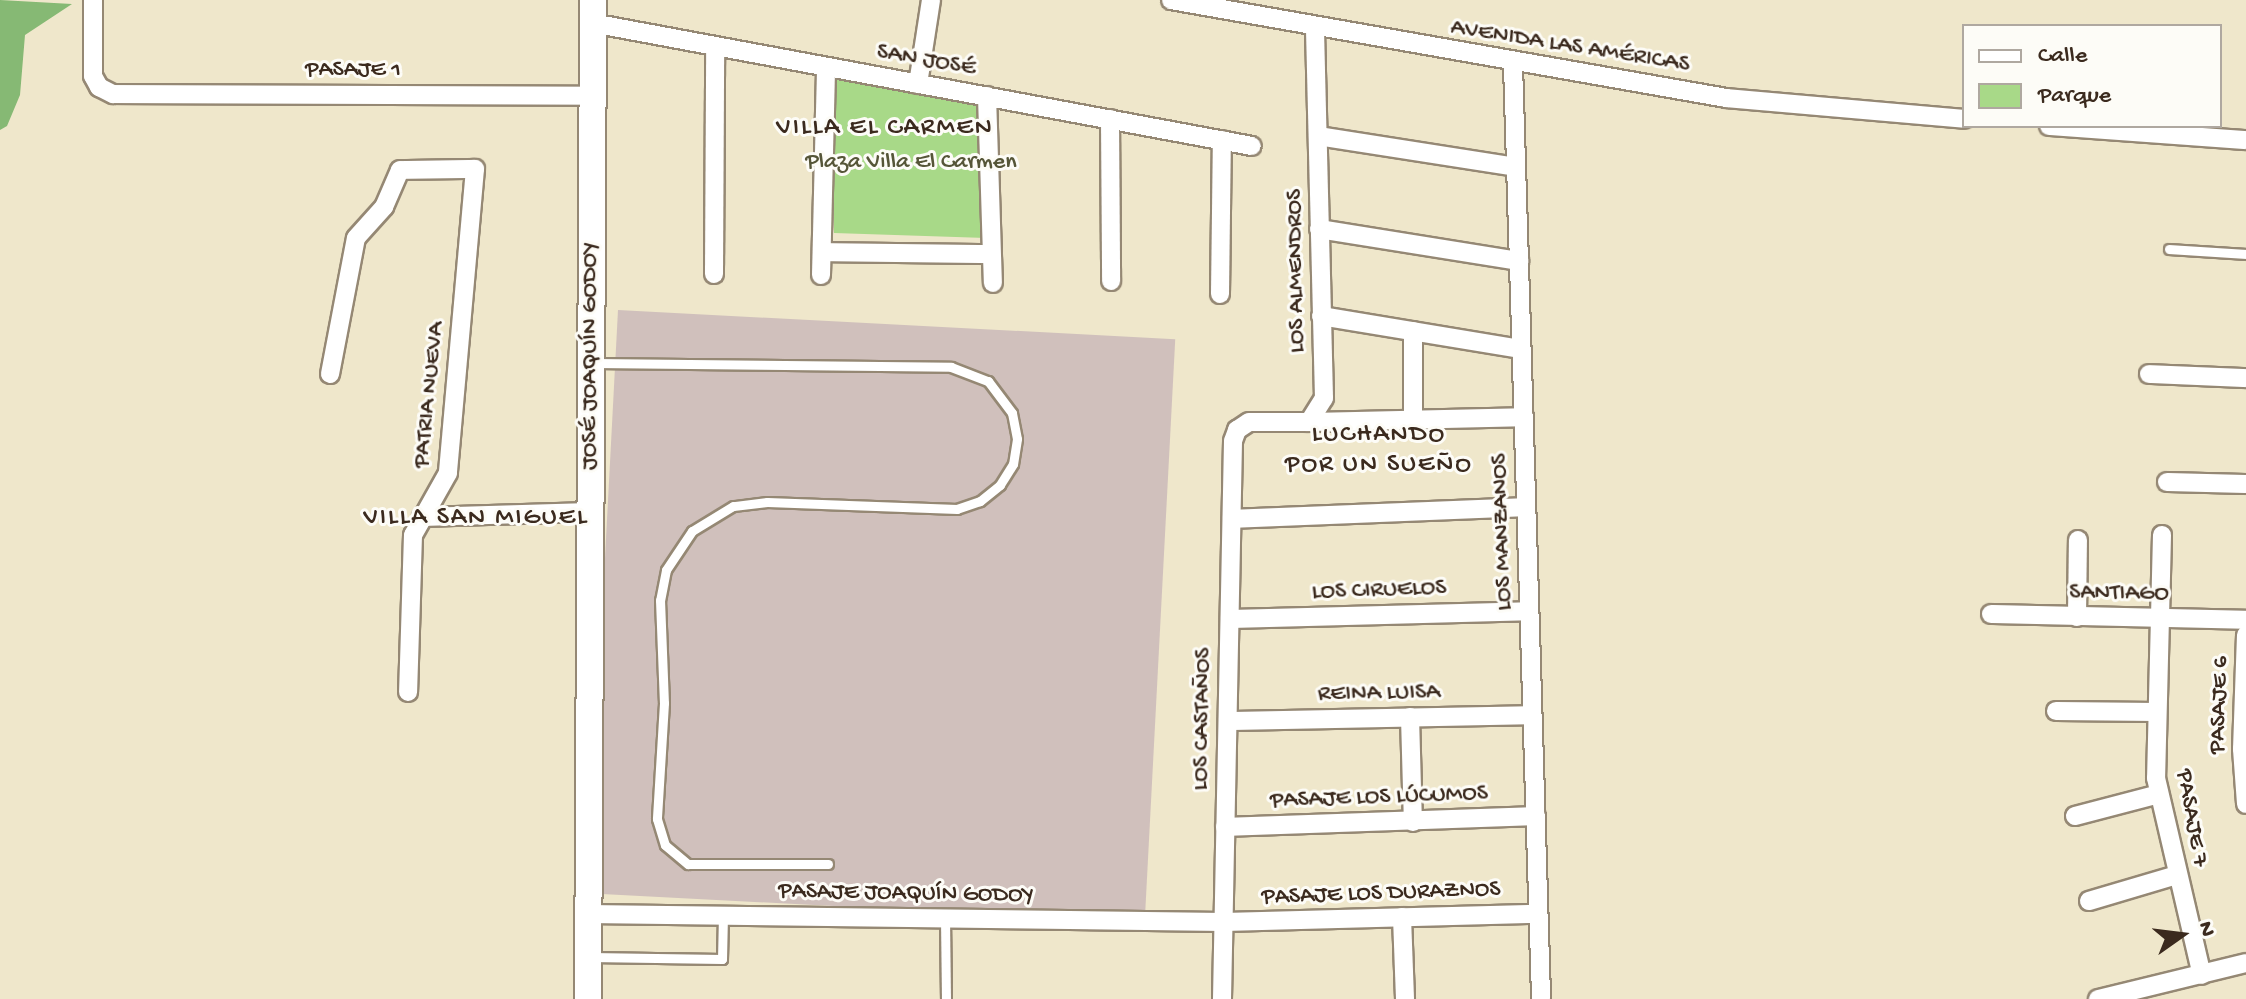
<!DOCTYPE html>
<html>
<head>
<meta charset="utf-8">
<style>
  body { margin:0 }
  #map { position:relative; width:2246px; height:999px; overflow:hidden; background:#efe7cb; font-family:"Gochi Hand",sans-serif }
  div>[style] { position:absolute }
  .industrial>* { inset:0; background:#d0c0bc; transform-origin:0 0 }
  .green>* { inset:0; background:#a8d988 }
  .forest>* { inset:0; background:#86b974 }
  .roads { filter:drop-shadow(2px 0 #958874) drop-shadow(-2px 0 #958874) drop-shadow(0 2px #958874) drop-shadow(0 -2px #958874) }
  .lane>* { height:9px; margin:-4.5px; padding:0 4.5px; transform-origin:4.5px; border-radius:4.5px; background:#fff }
  .street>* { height:18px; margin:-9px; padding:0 9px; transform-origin:9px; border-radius:9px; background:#fff }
  .secondary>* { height:26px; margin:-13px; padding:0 13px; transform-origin:13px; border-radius:13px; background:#fff }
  span { translate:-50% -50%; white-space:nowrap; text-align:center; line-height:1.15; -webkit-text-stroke:6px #fdfcf7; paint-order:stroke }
  .street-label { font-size:24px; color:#3b2a1e }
  .park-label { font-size:24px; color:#565638 }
  .neighbourhood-label { font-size:26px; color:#3b2a1e; letter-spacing:2px }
  .legend { position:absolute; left:1962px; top:24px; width:260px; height:104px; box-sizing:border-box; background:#fdfcf7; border:2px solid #afa8a0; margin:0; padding:10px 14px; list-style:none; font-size:24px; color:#3b2a1e }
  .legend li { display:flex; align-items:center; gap:16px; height:40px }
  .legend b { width:40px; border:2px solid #afa8a0 }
  .north { position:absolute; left:2142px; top:895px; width:80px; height:80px; -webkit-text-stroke:6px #fdfcf7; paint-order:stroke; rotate:76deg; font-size:22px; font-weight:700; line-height:32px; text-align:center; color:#3b2a1e }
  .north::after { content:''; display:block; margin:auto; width:28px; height:36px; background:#3b2a1e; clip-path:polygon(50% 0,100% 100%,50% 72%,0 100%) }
</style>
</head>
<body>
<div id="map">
  <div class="industrial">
    <div style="left:618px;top:310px;width:558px;height:584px;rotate:3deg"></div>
  </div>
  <div class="green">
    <div style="clip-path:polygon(834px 76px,986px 102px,986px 238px,834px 233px)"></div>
  </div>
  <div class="forest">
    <div style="clip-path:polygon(0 0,72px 4px,25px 35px,20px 95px,7px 126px,0 130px)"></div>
  </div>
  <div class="roads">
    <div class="lane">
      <div style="left:2169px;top:249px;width:77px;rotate:3.7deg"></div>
      <div style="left:594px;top:363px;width:357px;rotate:0.6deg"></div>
      <div style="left:951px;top:367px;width:40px;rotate:21deg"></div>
      <div style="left:988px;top:381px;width:40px;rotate:53deg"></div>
      <div style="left:1012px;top:413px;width:26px;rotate:79deg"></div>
      <div style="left:1017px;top:439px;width:25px;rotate:99deg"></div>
      <div style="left:1013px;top:464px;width:25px;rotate:122deg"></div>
      <div style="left:1000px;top:485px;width:26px;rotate:141deg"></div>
      <div style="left:980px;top:501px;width:24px;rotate:161deg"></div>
      <div style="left:957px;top:509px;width:190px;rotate:-177.9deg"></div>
      <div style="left:767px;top:502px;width:34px;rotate:173deg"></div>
      <div style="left:733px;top:506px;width:48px;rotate:148.6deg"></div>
      <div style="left:692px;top:531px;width:47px;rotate:123.7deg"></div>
      <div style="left:666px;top:570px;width:31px;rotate:101deg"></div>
      <div style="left:660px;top:600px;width:103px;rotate:87.8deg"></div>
      <div style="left:664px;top:703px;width:116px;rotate:93.5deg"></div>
      <div style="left:657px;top:819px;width:27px;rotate:73deg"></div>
      <div style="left:665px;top:845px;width:30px;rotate:40deg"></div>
      <div style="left:688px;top:864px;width:140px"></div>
      <div style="left:945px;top:918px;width:81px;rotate:89.3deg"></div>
      <div style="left:590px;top:957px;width:132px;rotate:0.9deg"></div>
      <div style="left:722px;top:959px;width:44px;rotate:-88.7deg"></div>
    </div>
    <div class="street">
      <div style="left:93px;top:0;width:76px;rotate:90deg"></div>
      <div style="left:93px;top:76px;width:13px;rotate:61deg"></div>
      <div style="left:99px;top:87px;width:16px;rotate:27deg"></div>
      <div style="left:113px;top:94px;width:479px;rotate:0.2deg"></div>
      <div style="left:1171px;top:0;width:564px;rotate:10.01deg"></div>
      <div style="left:1726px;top:98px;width:239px;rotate:5deg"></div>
      <div style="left:592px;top:23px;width:671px;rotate:10.56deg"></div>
      <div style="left:1513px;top:64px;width:935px;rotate:88.28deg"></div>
      <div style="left:918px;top:84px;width:85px;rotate:-81.2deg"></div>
      <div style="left:987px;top:96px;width:187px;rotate:88.2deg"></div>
      <div style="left:1110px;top:119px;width:162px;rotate:89.6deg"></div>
      <div style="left:2049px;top:126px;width:197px;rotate:4.1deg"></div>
      <div style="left:1318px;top:136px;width:200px;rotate:8.9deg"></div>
      <div style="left:1319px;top:229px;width:203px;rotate:9.1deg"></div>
      <div style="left:822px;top:252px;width:169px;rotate:0.7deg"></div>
      <div style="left:714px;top:274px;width:227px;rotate:-89.7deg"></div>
      <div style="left:821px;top:275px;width:207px;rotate:-88.6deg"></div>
      <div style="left:1220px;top:294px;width:154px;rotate:-89.3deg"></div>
      <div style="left:1321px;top:316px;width:203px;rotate:9.4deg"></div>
      <div style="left:330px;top:374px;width:138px;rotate:-79.2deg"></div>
      <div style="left:356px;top:238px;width:42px;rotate:-47.9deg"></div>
      <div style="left:384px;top:207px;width:40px;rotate:-66.6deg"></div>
      <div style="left:400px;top:170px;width:75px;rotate:-0.8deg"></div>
      <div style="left:475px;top:169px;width:305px;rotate:95.1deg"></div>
      <div style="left:448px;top:473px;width:71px;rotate:119.4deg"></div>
      <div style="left:413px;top:535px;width:157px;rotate:91.8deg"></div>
      <div style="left:2149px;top:374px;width:97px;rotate:2.4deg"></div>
      <div style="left:1413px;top:420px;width:89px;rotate:-90deg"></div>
      <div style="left:1309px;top:422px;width:215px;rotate:-1.3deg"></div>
      <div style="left:2167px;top:482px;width:79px;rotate:1.5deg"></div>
      <div style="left:422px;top:517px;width:167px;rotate:-1.7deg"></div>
      <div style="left:1232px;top:519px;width:294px;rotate:-2.3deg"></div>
      <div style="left:2162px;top:535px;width:243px;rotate:91.4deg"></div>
      <div style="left:2156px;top:778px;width:202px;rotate:76.9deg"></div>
      <div style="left:1991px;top:614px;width:255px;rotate:1.3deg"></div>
      <div style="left:2077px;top:617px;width:77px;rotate:-89.3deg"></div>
      <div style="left:1230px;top:619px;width:299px;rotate:-1.5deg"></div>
      <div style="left:2246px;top:635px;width:114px;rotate:92deg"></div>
      <div style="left:2242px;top:749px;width:55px;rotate:85.8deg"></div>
      <div style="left:2056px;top:711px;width:101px;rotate:0.6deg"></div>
      <div style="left:1410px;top:717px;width:105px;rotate:88.4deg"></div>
      <div style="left:1228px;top:721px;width:304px;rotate:-1.1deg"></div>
      <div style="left:2075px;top:816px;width:87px;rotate:-14.7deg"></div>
      <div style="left:1225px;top:827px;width:311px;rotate:-2deg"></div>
      <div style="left:2089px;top:901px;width:92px;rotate:-16.5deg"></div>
      <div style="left:587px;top:914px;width:637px;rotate:0.72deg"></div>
      <div style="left:1224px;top:922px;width:314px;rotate:-1.5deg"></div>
      <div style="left:1402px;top:917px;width:82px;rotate:87.9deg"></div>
      <div style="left:1222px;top:999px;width:558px;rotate:-88.87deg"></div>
      <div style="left:1233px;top:441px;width:12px;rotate:-70deg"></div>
      <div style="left:1237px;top:430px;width:14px;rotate:-34deg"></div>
      <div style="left:1249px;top:422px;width:60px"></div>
      <div style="left:1309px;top:422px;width:28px;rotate:-58deg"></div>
      <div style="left:1324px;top:398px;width:371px;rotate:-91.4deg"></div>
      <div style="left:2098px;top:999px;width:152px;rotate:-13.7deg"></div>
    </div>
    <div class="secondary">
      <div style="left:588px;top:999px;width:999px;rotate:-89.71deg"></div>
    </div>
  </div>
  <div class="street-label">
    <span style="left:1570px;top:47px;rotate:9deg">AVENIDA LAS AMÉRICAS</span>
    <span style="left:926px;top:61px;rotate:10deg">SAN JOSÉ</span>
    <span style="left:353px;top:71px">PASAJE 1</span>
    <span style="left:1297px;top:271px;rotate:-91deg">LOS ALMENDROS</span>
    <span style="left:591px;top:356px;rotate:-90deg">JOSÉ JOAQUÍN GODOY</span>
    <span style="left:430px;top:395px;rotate:-84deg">PATRIA NUEVA</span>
    <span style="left:1503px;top:532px;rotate:-92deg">LOS MANZANOS</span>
    <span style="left:1379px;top:591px;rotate:-2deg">LOS CIRUELOS</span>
    <span style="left:2119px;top:594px;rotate:1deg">SANTIAGO</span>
    <span style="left:1379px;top:694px;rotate:-1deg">REINA LUISA</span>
    <span style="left:2220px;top:705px;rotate:-88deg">PASAJE 6</span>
    <span style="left:1203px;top:719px;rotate:-89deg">LOS CASTAÑOS</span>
    <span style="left:1379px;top:798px;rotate:-2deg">PASAJE LOS LÚCUMOS</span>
    <span style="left:2191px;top:818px;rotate:80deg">PASAJE 7</span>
    <span style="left:906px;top:894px;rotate:1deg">PASAJE JOAQUÍN GODOY</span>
    <span style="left:1381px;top:894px;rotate:-2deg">PASAJE LOS DURAZNOS</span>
  </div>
  <div class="park-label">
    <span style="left:911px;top:163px">Plaza Villa El Carmen</span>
  </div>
  <div class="neighbourhood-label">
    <span style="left:885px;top:129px">VILLA EL CARMEN</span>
    <span style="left:1379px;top:451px">LUCHANDO<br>POR UN SUEÑO</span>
    <span style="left:476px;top:519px">VILLA SAN MIGUEL</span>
  </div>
  <ul class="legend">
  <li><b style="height:10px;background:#fff"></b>Calle</li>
  <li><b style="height:22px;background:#a8d988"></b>Parque</li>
  </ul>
  <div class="north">N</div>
</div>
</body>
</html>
